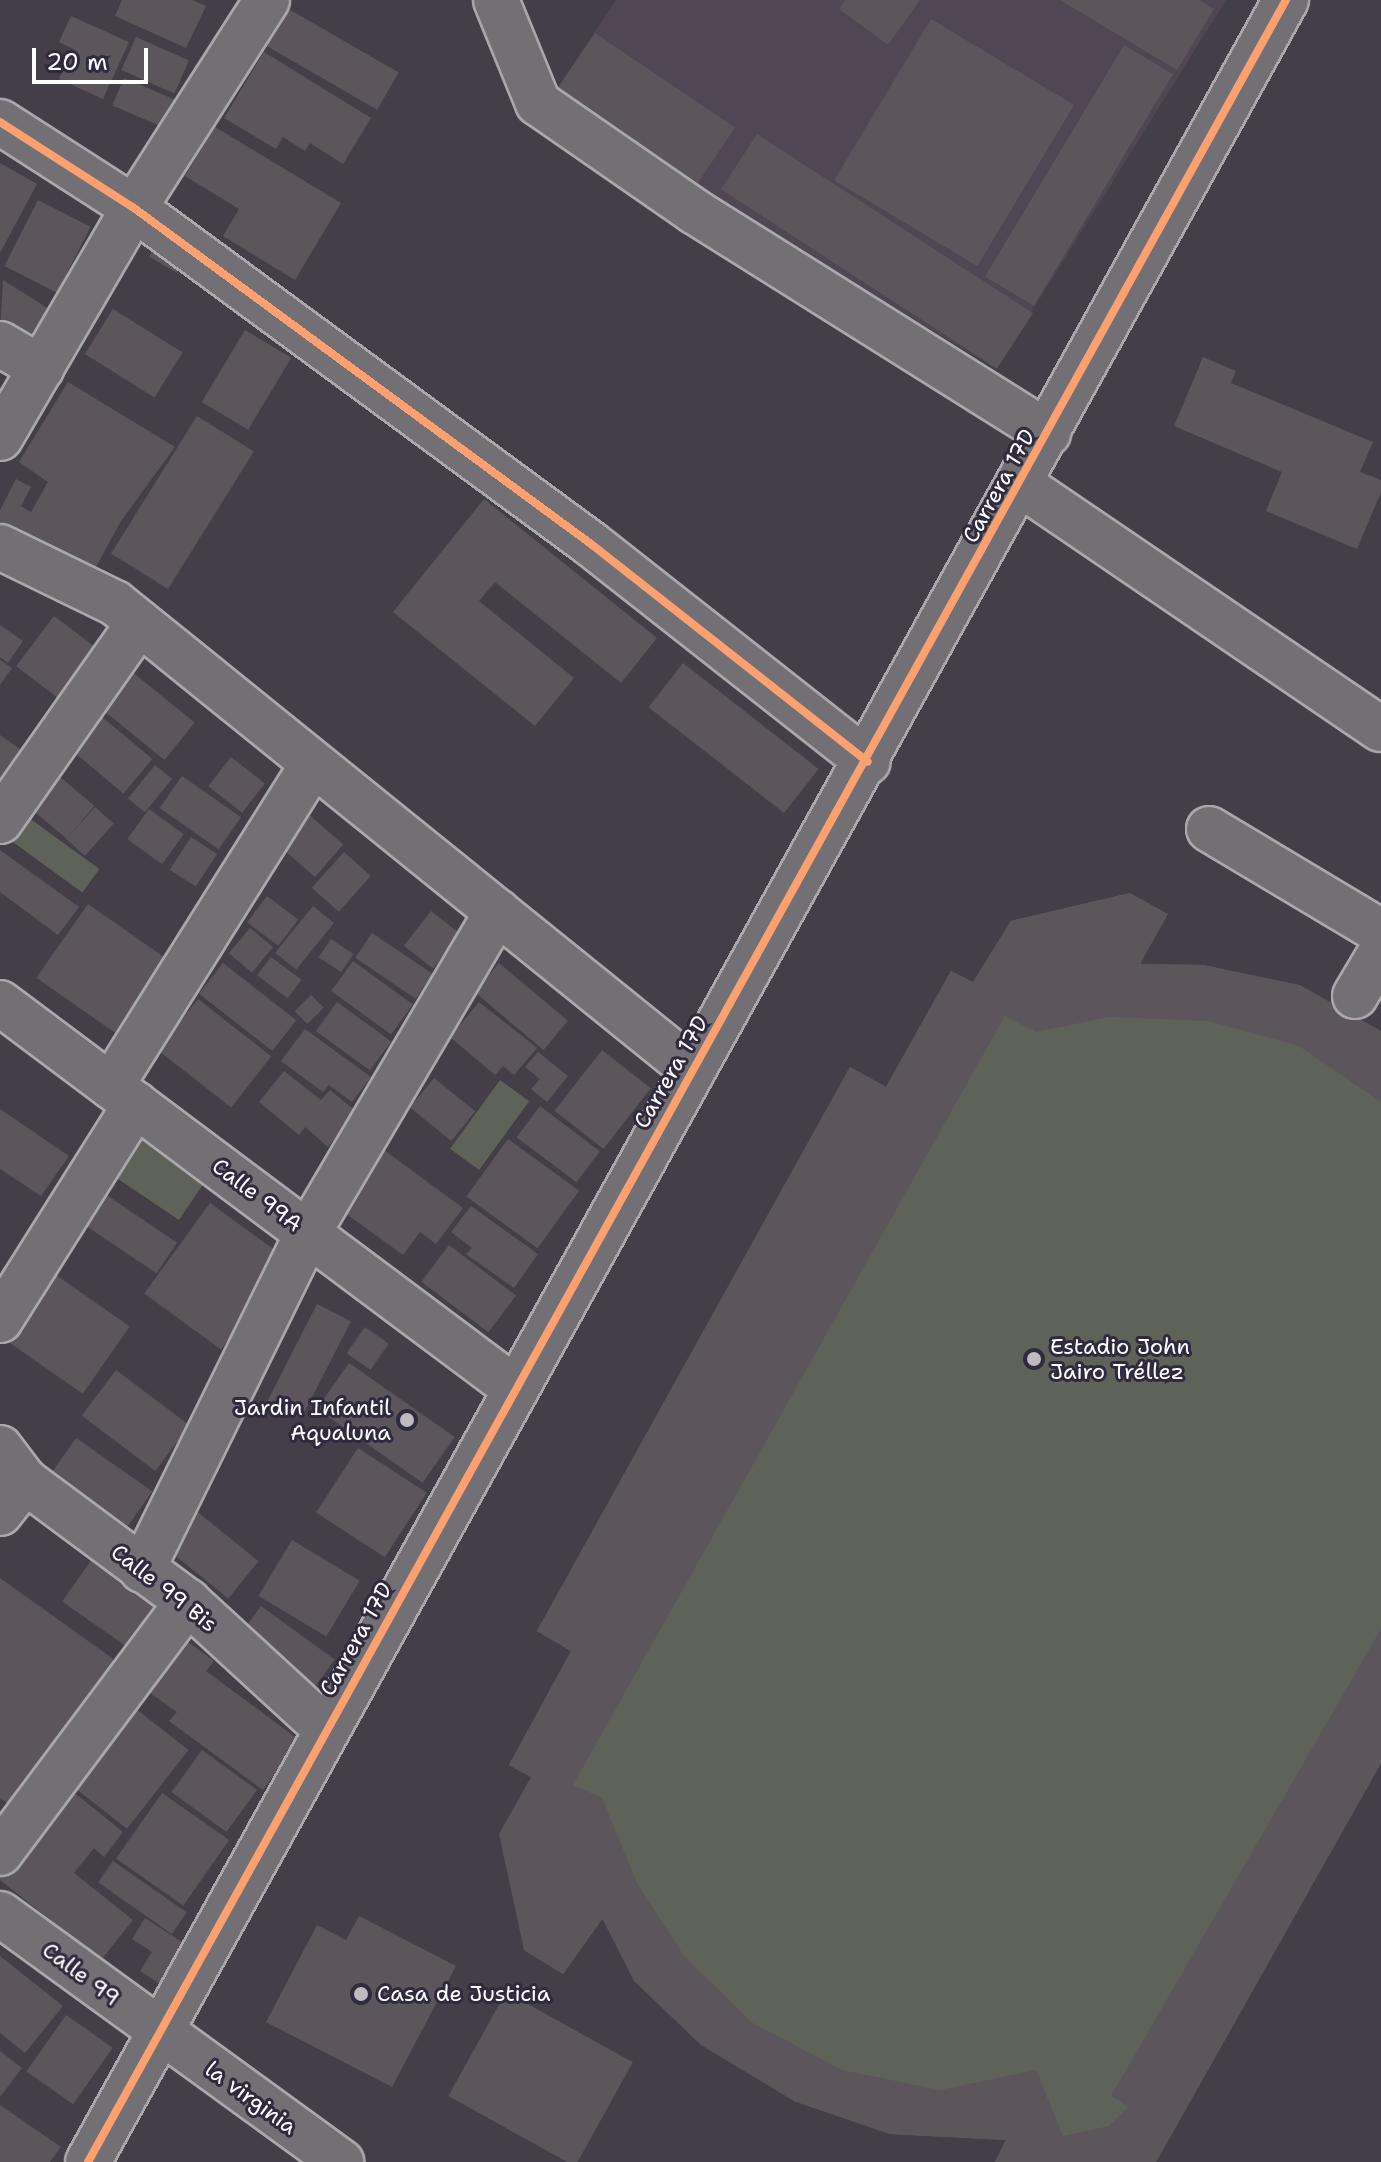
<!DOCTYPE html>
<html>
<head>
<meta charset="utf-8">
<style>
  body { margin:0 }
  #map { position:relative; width:1381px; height:2162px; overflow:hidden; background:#433e48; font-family:"Shantell Sans",sans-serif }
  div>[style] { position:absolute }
  .built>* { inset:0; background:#514653 }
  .green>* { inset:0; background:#5f6258; transform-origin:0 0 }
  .building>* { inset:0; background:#5c565c; transform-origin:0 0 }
  .roads { filter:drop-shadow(2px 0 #aaa8ad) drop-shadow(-2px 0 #aaa8ad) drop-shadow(0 2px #aaa8ad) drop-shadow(0 -2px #aaa8ad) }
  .minor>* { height:44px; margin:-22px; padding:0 22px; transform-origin:22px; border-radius:22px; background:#727075 }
  .cycleway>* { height:8px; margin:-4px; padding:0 4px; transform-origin:4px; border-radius:4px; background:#fca06f }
  .dots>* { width:22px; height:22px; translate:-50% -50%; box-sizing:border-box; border:4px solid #2f2a3d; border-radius:50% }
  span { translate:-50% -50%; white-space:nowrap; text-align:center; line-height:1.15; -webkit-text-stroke:6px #2f2a3d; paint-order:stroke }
  .street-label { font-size:22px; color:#fff }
  .poi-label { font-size:22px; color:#fff }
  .left { translate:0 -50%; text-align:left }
  .right { translate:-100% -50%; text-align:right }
  .scale { position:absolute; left:32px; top:48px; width:116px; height:36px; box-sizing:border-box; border:4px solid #fff; border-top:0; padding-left:10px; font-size:24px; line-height:28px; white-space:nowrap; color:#fff; -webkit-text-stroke:6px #2f2a3d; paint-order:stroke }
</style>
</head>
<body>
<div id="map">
  <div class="built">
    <div style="clip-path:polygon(616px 0,1226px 0,996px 369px,550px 99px)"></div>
  </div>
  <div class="green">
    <div style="left:25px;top:815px;width:92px;height:29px;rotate:36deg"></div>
    <div style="clip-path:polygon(1130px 893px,1141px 964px,1204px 965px,1381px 1031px,1381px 1763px,1156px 2162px,995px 2162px,1006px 2140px,890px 2134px,794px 2101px,603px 1918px,563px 1974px,524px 1950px,531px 1777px,509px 1765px,571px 1651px,537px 1631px,850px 1067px,886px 1087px,951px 971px,973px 982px,1011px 921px)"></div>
    <div style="left:500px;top:1080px;width:36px;height:85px;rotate:36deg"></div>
    <div style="left:142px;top:1130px;width:81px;height:54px;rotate:34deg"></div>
  </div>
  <div class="building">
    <div style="clip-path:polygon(122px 0,192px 0,206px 6px,186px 48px,115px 16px)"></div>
    <div style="clip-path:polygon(845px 0,920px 0,888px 45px,839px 9px)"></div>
    <div style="clip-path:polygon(1060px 0,1199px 0,1214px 9px,1177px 70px)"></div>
    <div style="left:280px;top:4px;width:137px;height:43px;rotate:30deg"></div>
    <div style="clip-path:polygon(71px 16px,129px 42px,103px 99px,59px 79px,73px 49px,59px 42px)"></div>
    <div style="left:931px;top:19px;width:167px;height:188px;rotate:31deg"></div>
    <div style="left:595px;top:33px;width:169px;height:80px;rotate:34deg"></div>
    <div style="left:136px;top:37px;width:58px;height:36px;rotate:24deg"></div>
    <div style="left:1124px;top:45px;width:57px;height:270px;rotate:31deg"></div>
    <div style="clip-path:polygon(264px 52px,371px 118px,343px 164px,310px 143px,305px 151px,283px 137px,276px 149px,224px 118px)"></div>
    <div style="left:124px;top:78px;width:56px;height:30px;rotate:23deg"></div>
    <div style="clip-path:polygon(215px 127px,341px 203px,295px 280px,223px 236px,239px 209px,185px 176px)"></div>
    <div style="left:757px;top:134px;width:329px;height:66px;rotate:33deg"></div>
    <div style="clip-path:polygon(0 163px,37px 184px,0 253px)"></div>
    <div style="left:38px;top:200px;width:59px;height:74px;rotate:27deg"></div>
    <div style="left:157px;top:243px;width:32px;height:16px;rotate:30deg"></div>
    <div style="clip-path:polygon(3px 280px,49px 309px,25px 348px,0 333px)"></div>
    <div style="left:113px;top:309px;width:82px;height:53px;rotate:32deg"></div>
    <div style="left:245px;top:330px;width:54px;height:84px;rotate:31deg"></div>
    <div style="clip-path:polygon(1203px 357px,1236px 371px,1231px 383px,1373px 442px,1360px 472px,1381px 480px,1381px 492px,1357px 549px,1266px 511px,1282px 472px,1174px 426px)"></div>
    <div style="clip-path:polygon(68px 382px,175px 447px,121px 521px,91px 576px,0 528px,0 510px,16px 479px,31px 487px,21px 506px,31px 512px,48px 482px,19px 462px)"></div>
    <div style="left:197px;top:416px;width:67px;height:162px;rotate:32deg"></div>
    <div style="clip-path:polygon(484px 499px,657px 638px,621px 683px,495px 582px,479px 601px,574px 678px,535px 726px,393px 612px)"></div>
    <div style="left:54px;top:616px;width:59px;height:63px;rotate:37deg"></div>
    <div style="clip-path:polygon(0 625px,23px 641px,8px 663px,0 657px)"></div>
    <div style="clip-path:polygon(0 660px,12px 668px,0 685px)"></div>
    <div style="left:683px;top:663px;width:172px;height:56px;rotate:38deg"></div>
    <div style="left:131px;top:671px;width:82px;height:48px;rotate:39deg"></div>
    <div style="left:101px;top:716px;width:67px;height:45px;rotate:40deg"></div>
    <div style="clip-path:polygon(0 735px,30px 756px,0 797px)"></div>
    <div style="left:231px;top:757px;width:43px;height:37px;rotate:38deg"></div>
    <div style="left:155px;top:765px;width:22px;height:43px;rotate:39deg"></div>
    <div style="left:53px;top:771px;width:54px;height:43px;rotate:40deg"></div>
    <div style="left:182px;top:776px;width:72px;height:39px;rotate:35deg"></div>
    <div style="left:95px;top:807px;width:25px;height:43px;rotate:42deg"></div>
    <div style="left:149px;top:809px;width:43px;height:37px;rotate:36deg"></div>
    <div style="left:307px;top:813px;width:48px;height:43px;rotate:41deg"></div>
    <div style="left:191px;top:837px;width:31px;height:39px;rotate:33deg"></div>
    <div style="clip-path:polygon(0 850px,79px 907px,58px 935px,0 892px)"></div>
    <div style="left:344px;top:852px;width:36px;height:48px;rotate:42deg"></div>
    <div style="clip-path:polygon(1130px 893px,1168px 914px,1140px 964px,1204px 965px,1300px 985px,1381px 1031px,1381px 1102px,1299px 1046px,1208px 1021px,1109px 1017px,1036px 1032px,1005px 1016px,573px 1785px,602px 1798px,637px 1883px,684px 1956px,751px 2022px,842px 2070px,940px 2090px,1036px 2070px,1063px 2136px,1109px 2126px,1128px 2107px,1111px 2096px,1381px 1629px,1381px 1763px,1156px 2162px,995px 2162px,1006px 2140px,890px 2134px,794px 2101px,701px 2045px,634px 1981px,602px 1918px,563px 1974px,524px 1950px,499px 1834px,531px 1777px,509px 1765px,571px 1651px,537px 1631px,850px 1067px,886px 1087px,951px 971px,973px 982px,1011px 921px)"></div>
    <div style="left:267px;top:896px;width:39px;height:33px;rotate:37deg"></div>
    <div style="left:88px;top:904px;width:100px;height:90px;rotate:35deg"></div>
    <div style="left:313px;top:906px;width:27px;height:60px;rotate:39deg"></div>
    <div style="left:431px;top:911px;width:37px;height:44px;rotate:38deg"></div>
    <div style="left:250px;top:928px;width:30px;height:33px;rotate:40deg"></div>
    <div style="left:372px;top:933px;width:73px;height:30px;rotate:34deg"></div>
    <div style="left:331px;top:939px;width:27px;height:22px;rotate:34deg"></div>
    <div style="left:271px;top:957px;width:38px;height:23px;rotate:37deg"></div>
    <div style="left:353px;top:961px;width:74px;height:37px;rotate:36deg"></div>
    <div style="left:223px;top:963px;width:93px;height:39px;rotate:38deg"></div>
    <div style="left:499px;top:963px;width:90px;height:38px;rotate:40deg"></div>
    <div style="left:311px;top:995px;width:18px;height:23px;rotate:45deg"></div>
    <div style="left:198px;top:999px;width:93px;height:65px;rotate:38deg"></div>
    <div style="left:337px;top:1002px;width:67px;height:36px;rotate:36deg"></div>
    <div style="clip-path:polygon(479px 1002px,537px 1048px,514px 1075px,503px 1066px,495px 1075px,450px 1037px)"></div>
    <div style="clip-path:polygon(305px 1029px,371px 1077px,352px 1102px,329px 1085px,323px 1092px,281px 1061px)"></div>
    <div style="left:602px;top:1050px;width:62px;height:77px;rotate:38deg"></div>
    <div style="clip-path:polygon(538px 1052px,568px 1076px,547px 1102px,531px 1089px,540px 1079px,525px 1067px)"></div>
    <div style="clip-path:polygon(284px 1071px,321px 1100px,330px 1090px,357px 1112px,328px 1147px,305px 1127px,299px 1135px,259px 1102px)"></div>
    <div style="left:434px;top:1078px;width:53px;height:38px;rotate:39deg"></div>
    <div style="left:540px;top:1106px;width:75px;height:39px;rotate:37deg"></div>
    <div style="clip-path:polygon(0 1109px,69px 1156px,41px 1196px,0 1169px)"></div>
    <div style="left:508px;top:1139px;width:88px;height:71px;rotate:36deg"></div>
    <div style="clip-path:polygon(384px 1150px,463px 1208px,436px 1244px,420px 1232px,403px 1255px,341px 1210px)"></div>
    <div style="left:105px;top:1194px;width:87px;height:37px;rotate:34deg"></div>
    <div style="left:210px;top:1203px;width:95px;height:112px;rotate:36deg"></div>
    <div style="clip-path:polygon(471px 1206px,538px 1254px,514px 1288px,466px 1254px,472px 1248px,451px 1232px)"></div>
    <div style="left:449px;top:1245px;width:84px;height:46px;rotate:37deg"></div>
    <div style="left:56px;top:1275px;width:90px;height:82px;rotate:35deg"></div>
    <div style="left:317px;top:1304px;width:38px;height:109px;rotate:27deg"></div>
    <div style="left:365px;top:1327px;width:29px;height:32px;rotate:35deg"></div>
    <div style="left:349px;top:1363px;width:129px;height:56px;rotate:35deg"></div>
    <div style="left:116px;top:1370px;width:92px;height:57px;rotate:37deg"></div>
    <div style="left:76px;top:1438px;width:93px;height:49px;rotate:35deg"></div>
    <div style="left:358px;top:1448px;width:82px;height:77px;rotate:33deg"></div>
    <div style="left:194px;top:1509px;width:83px;height:48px;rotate:39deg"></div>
    <div style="left:292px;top:1540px;width:79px;height:65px;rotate:31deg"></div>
    <div style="left:92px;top:1559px;width:88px;height:52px;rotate:35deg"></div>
    <div style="clip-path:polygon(0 1578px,119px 1663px,16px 1809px,0 1798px)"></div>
    <div style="left:261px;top:1606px;width:91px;height:46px;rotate:36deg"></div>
    <div style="clip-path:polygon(181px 1637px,214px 1661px,206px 1671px,299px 1740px,263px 1790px,169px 1721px,177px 1712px,143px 1688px)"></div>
    <div style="left:131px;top:1705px;width:73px;height:100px;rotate:38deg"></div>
    <div style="left:202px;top:1750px;width:68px;height:52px;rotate:36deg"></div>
    <div style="clip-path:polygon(66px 1786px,123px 1832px,104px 1857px,94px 1848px,74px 1873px,133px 1920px,101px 1960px,0 1880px,0 1868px)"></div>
    <div style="left:162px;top:1793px;width:82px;height:80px;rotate:35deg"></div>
    <div style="left:113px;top:1861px;width:90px;height:26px;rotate:35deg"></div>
    <div style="clip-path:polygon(359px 1916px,456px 1966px,392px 2087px,266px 2022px,317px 1925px,346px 1940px)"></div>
    <div style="clip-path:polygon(145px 1918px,188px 1946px,163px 1986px,140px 1971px,152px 1952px,132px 1939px)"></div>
    <div style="clip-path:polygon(0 1956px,63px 2006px,25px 2053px,0 2033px)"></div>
    <div style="left:506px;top:1992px;width:145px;height:119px;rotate:29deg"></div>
    <div style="left:66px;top:2015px;width:57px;height:69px;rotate:35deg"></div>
    <div style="clip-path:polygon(0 2051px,22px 2068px,0 2097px)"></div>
    <div style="clip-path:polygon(0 2105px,61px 2147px,50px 2162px,0 2162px)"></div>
  </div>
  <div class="roads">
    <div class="minor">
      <div style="left:496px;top:0;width:111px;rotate:67.8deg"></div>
      <div style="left:538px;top:103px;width:190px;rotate:34.7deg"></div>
      <div style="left:694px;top:211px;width:418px;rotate:32.1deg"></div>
      <div style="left:0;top:122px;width:159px;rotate:32.7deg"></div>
      <div style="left:134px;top:208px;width:567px;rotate:36.32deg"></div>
      <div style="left:591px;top:544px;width:352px;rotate:38.2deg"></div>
      <div style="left:0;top:344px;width:48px;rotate:30.3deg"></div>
      <div style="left:0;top:438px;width:266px;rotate:-59.8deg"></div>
      <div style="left:134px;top:208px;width:247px;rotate:-57.4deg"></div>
      <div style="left:1020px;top:484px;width:436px;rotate:34.2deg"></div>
      <div style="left:0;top:547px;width:128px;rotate:26deg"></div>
      <div style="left:115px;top:603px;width:743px;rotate:38.94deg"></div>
      <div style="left:0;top:821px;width:242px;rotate:-54.9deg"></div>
      <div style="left:1209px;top:829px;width:200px;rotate:30.9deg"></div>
      <div style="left:1355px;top:996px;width:51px;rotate:-59.4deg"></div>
      <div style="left:0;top:1003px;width:641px;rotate:36.82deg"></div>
      <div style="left:111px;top:1086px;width:380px;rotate:-57.9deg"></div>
      <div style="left:0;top:1320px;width:255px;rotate:-57.8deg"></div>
      <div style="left:0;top:1448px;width:41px;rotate:52.9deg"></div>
      <div style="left:25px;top:1481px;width:203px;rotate:36.6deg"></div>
      <div style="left:188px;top:1602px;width:189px;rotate:42.6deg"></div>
      <div style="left:0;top:1513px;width:41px;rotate:-52deg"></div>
      <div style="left:142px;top:1570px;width:376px;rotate:-63.8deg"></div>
      <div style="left:308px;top:1233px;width:373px;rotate:-59.5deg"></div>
      <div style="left:0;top:1853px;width:314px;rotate:-53.2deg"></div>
      <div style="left:0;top:1914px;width:422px;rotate:36deg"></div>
      <div style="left:88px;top:2162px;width:2472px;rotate:-61.01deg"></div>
    </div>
  </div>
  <div class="cycleway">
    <div style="left:0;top:122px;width:159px;rotate:32.7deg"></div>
    <div style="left:134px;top:208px;width:567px;rotate:36.32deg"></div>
    <div style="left:591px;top:544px;width:352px;rotate:38.2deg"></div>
    <div style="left:88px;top:2162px;width:2472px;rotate:-61.01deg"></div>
  </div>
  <div class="dots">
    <div style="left:1034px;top:1359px;background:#bdbbbf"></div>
    <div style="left:407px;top:1420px;background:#bdbbbf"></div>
    <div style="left:361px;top:1994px;background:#bdbbbf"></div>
  </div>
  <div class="street-label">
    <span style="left:999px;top:486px;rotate:-61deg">Carrera 17D</span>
    <span style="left:671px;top:1072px;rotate:-60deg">Carrera 17D</span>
    <span style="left:257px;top:1195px;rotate:37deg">Calle 99A</span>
    <span style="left:164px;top:1588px;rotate:38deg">Calle 99 Bis</span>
    <span style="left:356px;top:1639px;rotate:-61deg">Carrera 17D</span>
    <span style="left:81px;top:1974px;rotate:37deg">Calle 99</span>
    <span style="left:251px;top:2098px;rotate:36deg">la virginia</span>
  </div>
  <div class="poi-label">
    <span class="left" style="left:1050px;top:1359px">Estadio John<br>Jairo Tréllez</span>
    <span class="right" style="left:391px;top:1420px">Jardin Infantil<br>Aqualuna</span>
    <span class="left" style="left:377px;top:1994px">Casa de Justicia</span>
  </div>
  <div class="scale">20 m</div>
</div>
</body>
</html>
